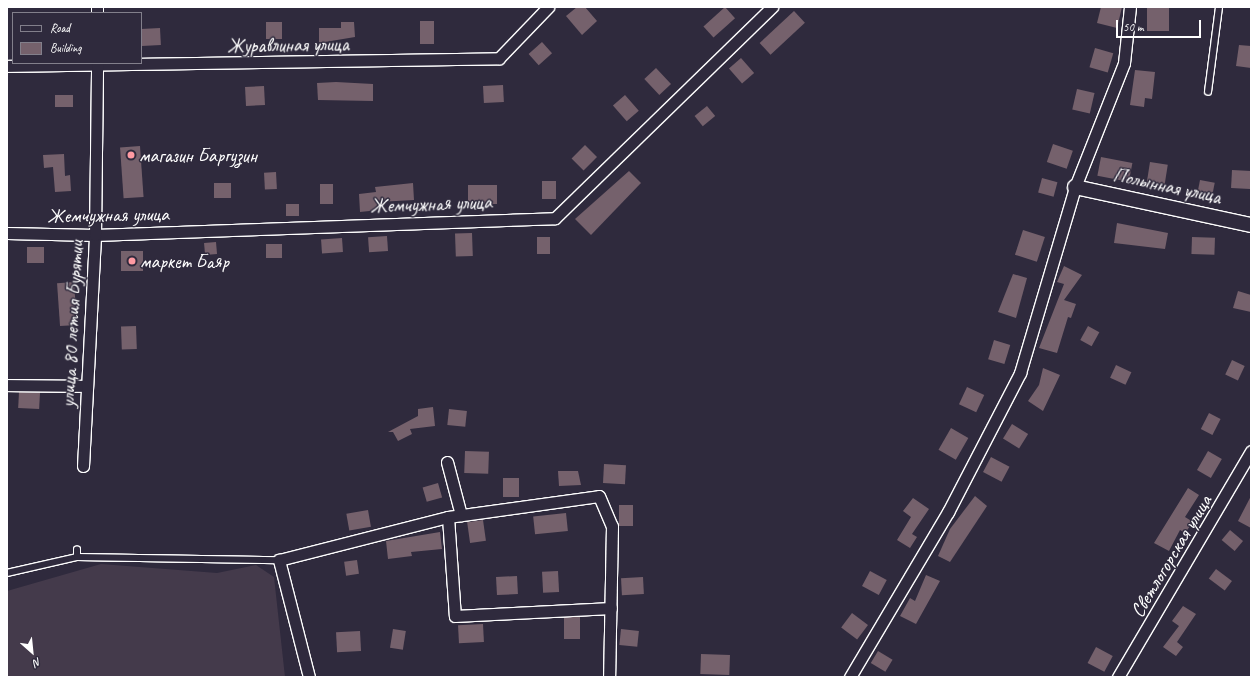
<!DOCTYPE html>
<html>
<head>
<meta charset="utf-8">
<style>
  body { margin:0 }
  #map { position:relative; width:1258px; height:684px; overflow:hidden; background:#2f2a3d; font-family:Caveat,sans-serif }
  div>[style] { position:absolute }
  .built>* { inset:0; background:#443a4b }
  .building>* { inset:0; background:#75616c; transform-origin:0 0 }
  .roads { filter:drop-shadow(1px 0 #fff) drop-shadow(-1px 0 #fff) drop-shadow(0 1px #fff) drop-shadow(0 -1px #fff) }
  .service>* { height:5.5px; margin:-2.75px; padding:0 2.75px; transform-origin:2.75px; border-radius:2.75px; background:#2f2a3d }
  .minor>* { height:11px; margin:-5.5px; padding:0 5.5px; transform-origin:5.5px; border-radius:5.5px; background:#2f2a3d }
  .tertiary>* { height:14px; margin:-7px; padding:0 7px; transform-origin:7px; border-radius:7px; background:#2f2a3d }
  .dots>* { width:11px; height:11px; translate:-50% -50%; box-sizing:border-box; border:2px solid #2f2a3d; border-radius:50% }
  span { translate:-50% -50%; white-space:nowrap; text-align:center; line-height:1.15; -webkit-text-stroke:3px #2f2a3d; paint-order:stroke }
  .street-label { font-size:20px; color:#fff }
  .poi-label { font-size:20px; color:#fff }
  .left { translate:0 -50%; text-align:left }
  .frame { position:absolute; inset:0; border:8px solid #fff; pointer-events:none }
  .legend { position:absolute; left:12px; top:12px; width:130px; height:52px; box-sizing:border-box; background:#2f2a3d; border:1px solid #827f8b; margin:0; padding:5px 7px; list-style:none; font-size:12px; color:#fff }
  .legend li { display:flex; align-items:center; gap:8px; height:20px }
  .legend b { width:20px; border:1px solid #827f8b }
  .north { position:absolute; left:12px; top:632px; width:40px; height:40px; -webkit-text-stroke:3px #2f2a3d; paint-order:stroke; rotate:153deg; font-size:11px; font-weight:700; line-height:16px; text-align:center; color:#fff }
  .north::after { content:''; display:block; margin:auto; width:14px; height:18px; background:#fff; clip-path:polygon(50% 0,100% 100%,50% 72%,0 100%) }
  .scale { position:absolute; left:1116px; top:20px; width:85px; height:18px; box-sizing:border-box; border:2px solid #fff; border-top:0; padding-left:5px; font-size:12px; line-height:14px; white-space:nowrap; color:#fff; -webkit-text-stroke:3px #2f2a3d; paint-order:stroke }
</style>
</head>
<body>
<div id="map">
  <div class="built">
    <div style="clip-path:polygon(101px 564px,217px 573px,256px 565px,274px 577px,285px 677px,7px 677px,7px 591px)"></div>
  </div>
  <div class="building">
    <div style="clip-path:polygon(577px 7px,585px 7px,597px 21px,582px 35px,566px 16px)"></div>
    <div style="left:725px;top:7px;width:15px;height:29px;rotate:48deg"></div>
    <div style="clip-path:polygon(1101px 7px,1122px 7px,1117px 28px,1097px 23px)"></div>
    <div style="left:1147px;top:7px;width:22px;height:24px"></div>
    <div style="left:794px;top:11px;width:16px;height:47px;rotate:47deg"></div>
    <div style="left:420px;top:21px;width:14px;height:23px"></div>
    <div style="left:266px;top:22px;width:16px;height:17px"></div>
    <div style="clip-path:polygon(341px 22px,354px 22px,355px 37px,319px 43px,319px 28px,341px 28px)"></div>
    <div style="left:160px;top:28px;width:17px;height:19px;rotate:87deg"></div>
    <div style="left:542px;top:42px;width:15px;height:18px;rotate:48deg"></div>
    <div style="clip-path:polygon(1239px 45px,1251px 46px,1251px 68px,1236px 66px)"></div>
    <div style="left:1095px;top:48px;width:19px;height:20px;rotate:16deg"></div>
    <div style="left:741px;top:58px;width:20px;height:16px;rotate:49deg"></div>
    <div style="left:656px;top:68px;width:22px;height:16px;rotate:47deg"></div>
    <div style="clip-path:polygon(1135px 70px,1155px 72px,1152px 99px,1145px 98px,1144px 107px,1130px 105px)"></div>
    <div style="clip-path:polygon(336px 82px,373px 84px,373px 101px,318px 100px,317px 83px)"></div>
    <div style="left:503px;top:85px;width:17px;height:20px;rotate:87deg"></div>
    <div style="left:264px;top:86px;width:19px;height:19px;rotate:87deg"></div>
    <div style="left:1077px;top:89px;width:18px;height:21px;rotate:13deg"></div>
    <div style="left:55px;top:95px;width:18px;height:12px"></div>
    <div style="left:625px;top:95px;width:21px;height:16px;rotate:49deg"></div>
    <div style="left:707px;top:106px;width:13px;height:16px;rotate:51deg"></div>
    <div style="left:1053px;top:144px;width:21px;height:19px;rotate:19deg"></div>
    <div style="left:585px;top:145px;width:17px;height:19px;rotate:45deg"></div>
    <div style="left:140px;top:146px;width:51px;height:20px;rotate:86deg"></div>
    <div style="clip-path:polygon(64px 154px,65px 176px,70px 175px,71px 191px,55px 192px,53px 167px,44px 168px,43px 155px)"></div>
    <div style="left:1101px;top:157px;width:32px;height:19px;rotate:11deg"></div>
    <div style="left:1150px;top:162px;width:18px;height:26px;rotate:9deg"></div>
    <div style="left:1232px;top:170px;width:19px;height:18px;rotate:3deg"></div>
    <div style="clip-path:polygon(629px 171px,641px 183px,591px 235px,575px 219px)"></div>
    <div style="left:276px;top:172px;width:17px;height:12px;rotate:87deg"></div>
    <div style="left:1042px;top:178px;width:16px;height:15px;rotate:15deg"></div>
    <div style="left:1200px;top:180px;width:15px;height:18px;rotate:11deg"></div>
    <div style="left:542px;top:181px;width:14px;height:18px"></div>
    <div style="left:214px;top:183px;width:17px;height:15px"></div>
    <div style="clip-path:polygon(413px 183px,414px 200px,378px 202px,379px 210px,360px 212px,359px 194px,376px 192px,375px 187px)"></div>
    <div style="left:320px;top:184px;width:13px;height:20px"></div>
    <div style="left:497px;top:185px;width:19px;height:29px;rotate:90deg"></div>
    <div style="left:286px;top:204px;width:13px;height:12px"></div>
    <div style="clip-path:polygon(1117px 223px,1168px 233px,1165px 249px,1114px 243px)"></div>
    <div style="left:1023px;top:230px;width:23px;height:26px;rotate:18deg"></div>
    <div style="left:472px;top:233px;width:23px;height:17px;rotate:88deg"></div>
    <div style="left:387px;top:236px;width:15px;height:19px;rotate:86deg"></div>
    <div style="left:537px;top:237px;width:13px;height:17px"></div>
    <div style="left:1192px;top:237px;width:23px;height:17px;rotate:2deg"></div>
    <div style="left:342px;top:238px;width:14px;height:21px;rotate:86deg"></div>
    <div style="left:216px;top:242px;width:12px;height:12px;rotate:85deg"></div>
    <div style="left:266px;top:244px;width:16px;height:14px"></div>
    <div style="left:27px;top:247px;width:17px;height:16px"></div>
    <div style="left:121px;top:251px;width:22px;height:20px"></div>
    <div style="clip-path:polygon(1064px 266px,1082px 275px,1064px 300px,1076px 304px,1071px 318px,1068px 317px,1057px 353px,1039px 348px,1064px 284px,1057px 282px)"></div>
    <div style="clip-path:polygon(1013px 274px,1027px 278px,1016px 318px,998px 312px)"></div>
    <div style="left:74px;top:282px;width:43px;height:17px;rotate:86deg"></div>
    <div style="clip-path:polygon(1238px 291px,1251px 295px,1251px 312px,1233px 308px)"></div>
    <div style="left:136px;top:326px;width:23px;height:15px;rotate:88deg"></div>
    <div style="left:1088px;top:326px;width:13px;height:16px;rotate:29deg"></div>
    <div style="left:994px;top:340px;width:17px;height:20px;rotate:17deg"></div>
    <div style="left:1232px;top:360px;width:14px;height:16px;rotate:25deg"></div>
    <div style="left:1116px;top:365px;width:17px;height:14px;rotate:25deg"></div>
    <div style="clip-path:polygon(1043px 368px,1060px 375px,1043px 411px,1028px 401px,1039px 385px)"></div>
    <div style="left:967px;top:387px;width:19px;height:19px;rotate:25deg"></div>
    <div style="left:19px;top:392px;width:21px;height:16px;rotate:3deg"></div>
    <div style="clip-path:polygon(433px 407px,435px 426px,410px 429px,412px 434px,398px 441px,393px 432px,388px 432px,418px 416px,418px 409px)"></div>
    <div style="left:449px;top:409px;width:18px;height:16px;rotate:6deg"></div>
    <div style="left:1209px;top:413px;width:13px;height:18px;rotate:27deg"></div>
    <div style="left:1012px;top:424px;width:19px;height:17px;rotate:32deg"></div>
    <div style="left:951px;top:428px;width:20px;height:25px;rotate:30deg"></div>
    <div style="left:465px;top:451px;width:24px;height:22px;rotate:2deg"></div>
    <div style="left:1208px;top:451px;width:16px;height:22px;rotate:30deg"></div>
    <div style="left:991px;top:457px;width:21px;height:17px;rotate:28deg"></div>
    <div style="left:604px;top:464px;width:22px;height:19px;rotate:3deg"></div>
    <div style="clip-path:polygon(558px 471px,578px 471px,581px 485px,559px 486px)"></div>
    <div style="left:503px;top:478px;width:16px;height:19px"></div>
    <div style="left:438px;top:483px;width:15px;height:16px;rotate:74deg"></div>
    <div style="clip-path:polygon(1188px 488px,1199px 495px,1185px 517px,1193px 522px,1185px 533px,1180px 530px,1169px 551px,1154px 543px)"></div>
    <div style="clip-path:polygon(975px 496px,987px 506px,950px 562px,938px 556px,950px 529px)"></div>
    <div style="clip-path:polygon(1251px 496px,1251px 528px,1238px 521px)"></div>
    <div style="clip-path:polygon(913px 498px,929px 509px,912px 534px,917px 537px,910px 548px,897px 540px,911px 517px,903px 511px)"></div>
    <div style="left:619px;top:505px;width:14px;height:21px"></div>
    <div style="left:368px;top:510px;width:17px;height:22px;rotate:80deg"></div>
    <div style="left:566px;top:513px;width:18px;height:33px;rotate:84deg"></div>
    <div style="left:483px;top:520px;width:21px;height:16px;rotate:82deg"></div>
    <div style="left:1230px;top:530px;width:17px;height:13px;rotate:40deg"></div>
    <div style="clip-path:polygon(440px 532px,442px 549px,411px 552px,412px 556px,388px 559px,386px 541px)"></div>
    <div style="left:357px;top:560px;width:14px;height:13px;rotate:82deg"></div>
    <div style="left:1216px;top:569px;width:20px;height:12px;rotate:37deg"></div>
    <div style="left:558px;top:571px;width:21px;height:16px;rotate:87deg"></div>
    <div style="left:870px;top:571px;width:19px;height:17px;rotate:28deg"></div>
    <div style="clip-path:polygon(926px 575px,940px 581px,916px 624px,900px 616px,910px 598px,915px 601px)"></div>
    <div style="left:517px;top:576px;width:18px;height:21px;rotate:87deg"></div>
    <div style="left:643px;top:577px;width:17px;height:22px;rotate:87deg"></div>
    <div style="clip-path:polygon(1183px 606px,1196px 614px,1177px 642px,1183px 647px,1176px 656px,1163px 647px,1179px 626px,1172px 621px)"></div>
    <div style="left:852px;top:613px;width:20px;height:18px;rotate:37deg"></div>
    <div style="left:564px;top:617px;width:16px;height:22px"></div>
    <div style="left:483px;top:624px;width:18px;height:25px;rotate:87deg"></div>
    <div style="left:393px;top:629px;width:13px;height:19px;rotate:9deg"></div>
    <div style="left:621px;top:629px;width:18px;height:16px;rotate:6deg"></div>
    <div style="left:360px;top:631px;width:20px;height:24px;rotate:87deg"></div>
    <div style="left:1096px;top:647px;width:19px;height:18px;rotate:28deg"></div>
    <div style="left:878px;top:651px;width:17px;height:14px;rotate:31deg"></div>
    <div style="left:701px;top:654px;width:29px;height:20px;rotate:2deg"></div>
  </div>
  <div class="roads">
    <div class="service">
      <div style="left:1208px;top:92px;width:86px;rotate:-82.6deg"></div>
      <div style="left:77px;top:557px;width:7px;rotate:-90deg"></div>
      <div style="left:7px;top:573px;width:72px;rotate:-12.9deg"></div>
      <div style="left:77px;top:557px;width:202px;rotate:0.9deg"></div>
    </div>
    <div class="minor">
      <div style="left:97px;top:13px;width:6px;rotate:-90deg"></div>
      <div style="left:7px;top:66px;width:492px;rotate:-0.9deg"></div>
      <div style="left:499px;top:58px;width:71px;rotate:-46.1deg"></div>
      <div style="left:7px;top:233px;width:88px;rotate:1.3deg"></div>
      <div style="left:95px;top:235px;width:460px;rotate:-2.1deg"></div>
      <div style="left:555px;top:218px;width:303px;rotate:-44.2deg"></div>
      <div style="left:7px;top:385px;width:80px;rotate:0.7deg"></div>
      <div style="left:447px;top:462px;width:55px;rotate:75.2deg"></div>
      <div style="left:83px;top:466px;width:231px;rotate:-87deg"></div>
      <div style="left:95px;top:235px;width:172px;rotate:-89.3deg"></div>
      <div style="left:448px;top:517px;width:99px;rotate:86deg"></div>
      <div style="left:455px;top:616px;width:156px;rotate:-2.9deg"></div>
      <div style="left:309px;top:677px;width:121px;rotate:-104.4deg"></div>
      <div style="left:279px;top:560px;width:174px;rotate:-14.3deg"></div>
      <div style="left:448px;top:517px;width:152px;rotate:-7.9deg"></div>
      <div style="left:599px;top:496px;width:33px;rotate:67deg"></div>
      <div style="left:612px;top:526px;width:151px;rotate:91.1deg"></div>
      <div style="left:850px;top:677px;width:192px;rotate:-59.3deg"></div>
      <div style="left:948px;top:512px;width:157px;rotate:-62.6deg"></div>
      <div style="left:1020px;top:373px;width:194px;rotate:-73.5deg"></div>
      <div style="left:1075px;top:187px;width:133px;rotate:-68.4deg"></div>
      <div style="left:1124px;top:63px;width:56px;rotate:-83.9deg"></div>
      <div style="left:1118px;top:677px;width:262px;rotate:-59.5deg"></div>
    </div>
    <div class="tertiary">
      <div style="left:1075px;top:187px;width:180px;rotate:12.2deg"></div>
    </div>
  </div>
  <div class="dots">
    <div style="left:131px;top:155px;background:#ff9aa2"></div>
    <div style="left:132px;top:261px;background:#ff9aa2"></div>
  </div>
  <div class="street-label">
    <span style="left:288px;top:45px;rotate:-1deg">Журавлиная улица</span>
    <span style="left:1167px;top:186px;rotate:12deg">Полынная улица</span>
    <span style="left:431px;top:204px;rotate:-2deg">Жемчужная улица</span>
    <span style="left:108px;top:215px;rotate:-1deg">Жемчужная улица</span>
    <span style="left:72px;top:324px;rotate:-87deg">улица 80 летия Бурятии</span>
    <span style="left:1171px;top:556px;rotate:-59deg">Светлогорская улица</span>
  </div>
  <div class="poi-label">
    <span class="left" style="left:139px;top:155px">магазин Баргузин</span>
    <span class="left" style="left:140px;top:261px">маркет Баяр</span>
  </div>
  <div class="frame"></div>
  <ul class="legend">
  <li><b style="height:5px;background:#2f2a3d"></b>Road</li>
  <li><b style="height:11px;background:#75616c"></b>Building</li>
  </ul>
  <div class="north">N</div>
  <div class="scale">50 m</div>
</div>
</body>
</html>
